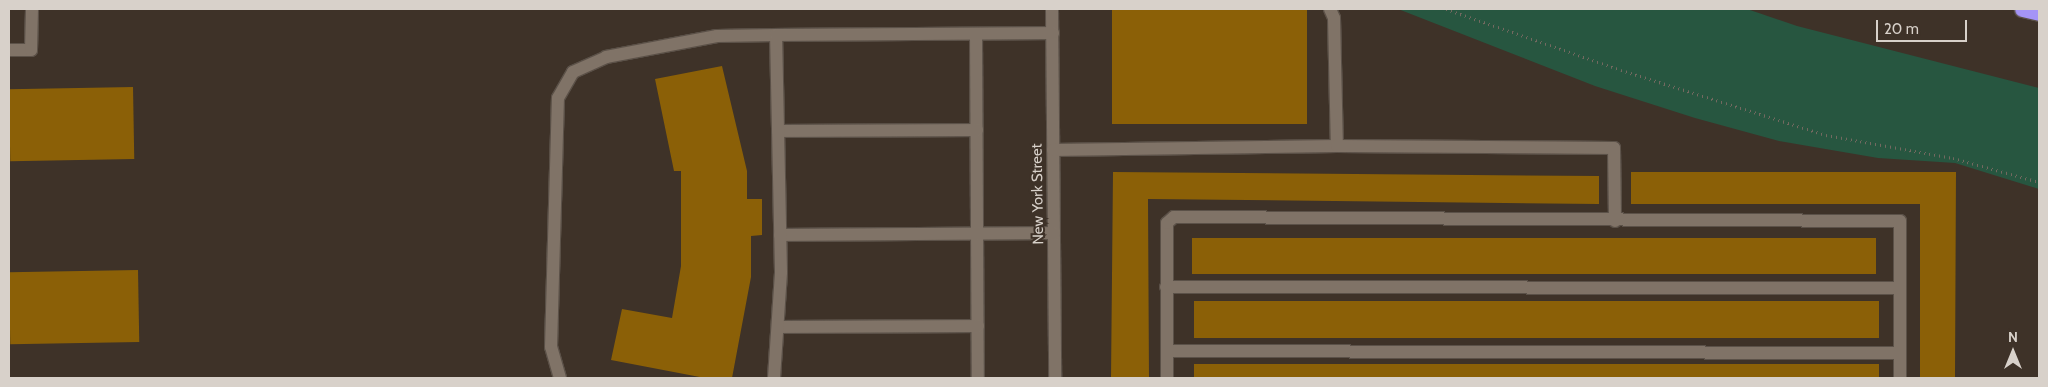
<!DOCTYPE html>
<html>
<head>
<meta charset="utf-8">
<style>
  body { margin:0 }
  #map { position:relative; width:2048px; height:387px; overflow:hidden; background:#3e3228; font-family:Cabin,sans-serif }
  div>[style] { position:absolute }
  .green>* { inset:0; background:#275640 }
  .building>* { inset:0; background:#8b6007; transform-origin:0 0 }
  .path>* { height:3px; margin-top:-1.5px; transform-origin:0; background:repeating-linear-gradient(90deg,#736960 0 1px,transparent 0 5px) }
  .roads { filter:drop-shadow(1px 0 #5b5148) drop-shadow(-1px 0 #5b5148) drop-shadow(0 1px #5b5148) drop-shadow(0 -1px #5b5148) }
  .minor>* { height:12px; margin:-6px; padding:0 6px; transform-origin:6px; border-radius:6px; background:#807367 }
  .highway>* { height:15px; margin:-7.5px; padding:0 7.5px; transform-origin:7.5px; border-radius:7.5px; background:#a494f6 }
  span { translate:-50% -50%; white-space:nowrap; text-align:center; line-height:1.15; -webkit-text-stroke:4px #3e3228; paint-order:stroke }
  .street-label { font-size:15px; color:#d8d1ca }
  .frame { position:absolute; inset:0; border:10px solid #d8d1ca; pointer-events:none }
  .north { position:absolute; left:1988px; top:327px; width:50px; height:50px; -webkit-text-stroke:4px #3e3228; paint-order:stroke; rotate:0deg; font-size:14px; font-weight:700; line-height:20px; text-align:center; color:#d8d1ca }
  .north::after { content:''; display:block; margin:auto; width:18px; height:22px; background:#d8d1ca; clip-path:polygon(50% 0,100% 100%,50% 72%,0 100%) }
  .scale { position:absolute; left:1876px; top:20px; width:91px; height:22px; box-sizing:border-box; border:2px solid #d8d1ca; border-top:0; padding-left:6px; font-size:15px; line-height:18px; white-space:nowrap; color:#d8d1ca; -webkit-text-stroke:4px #3e3228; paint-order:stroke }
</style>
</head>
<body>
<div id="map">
  <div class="green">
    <div style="clip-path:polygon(1398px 9px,1747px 9px,1797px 26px,2039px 88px,2039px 189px,1955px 163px,1878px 158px,1779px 141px,1695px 118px,1595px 86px)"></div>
  </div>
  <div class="building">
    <div style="left:1112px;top:9px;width:195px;height:115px"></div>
    <div style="clip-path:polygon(722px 66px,747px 171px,747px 199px,762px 199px,762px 235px,751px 236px,751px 277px,732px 378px,705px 378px,611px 360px,622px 309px,672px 318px,681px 266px,681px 171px,674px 171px,655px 79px)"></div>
    <div style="left:133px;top:87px;width:72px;height:124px;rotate:89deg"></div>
    <div style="clip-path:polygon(1113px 172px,1599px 176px,1599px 204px,1148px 199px,1149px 378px,1111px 378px)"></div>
    <div style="clip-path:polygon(1631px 172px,1956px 172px,1955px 378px,1920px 378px,1920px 204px,1631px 204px)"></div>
    <div style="left:1192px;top:238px;width:684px;height:36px"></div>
    <div style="left:138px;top:270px;width:72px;height:129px;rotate:89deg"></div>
    <div style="left:1194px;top:301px;width:685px;height:37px"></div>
    <div style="left:1194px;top:364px;width:685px;height:14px"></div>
  </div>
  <div class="path">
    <div style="left:1446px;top:9px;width:185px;rotate:19.2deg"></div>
    <div style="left:1621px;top:70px;width:215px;rotate:17.6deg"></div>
    <div style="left:1826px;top:135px;width:129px;rotate:10.3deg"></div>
    <div style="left:1953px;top:158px;width:89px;rotate:15.6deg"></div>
  </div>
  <div class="roads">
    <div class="minor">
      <div style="left:1052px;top:9px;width:369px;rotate:89.5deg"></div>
      <div style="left:1330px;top:9px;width:10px;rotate:66deg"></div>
      <div style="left:1334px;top:18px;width:128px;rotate:88.7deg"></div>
      <div style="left:976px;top:34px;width:344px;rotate:89.7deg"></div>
      <div style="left:9px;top:50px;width:22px"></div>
      <div style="left:31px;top:50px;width:41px;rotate:-88.6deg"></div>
      <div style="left:778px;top:131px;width:199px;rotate:-0.3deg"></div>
      <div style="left:1053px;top:150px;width:284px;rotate:-0.8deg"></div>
      <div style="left:1337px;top:146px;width:277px;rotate:0.4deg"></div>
      <div style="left:1614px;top:148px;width:73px;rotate:89.2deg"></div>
      <div style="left:780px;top:235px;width:274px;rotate:-0.4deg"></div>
      <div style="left:1166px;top:287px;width:734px;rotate:0.08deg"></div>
      <div style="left:779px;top:327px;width:199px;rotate:-0.3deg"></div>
      <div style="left:1167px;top:351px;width:733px;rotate:0.16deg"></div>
      <div style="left:560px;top:378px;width:32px;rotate:-106deg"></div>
      <div style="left:551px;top:347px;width:249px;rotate:-88.4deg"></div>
      <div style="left:558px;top:98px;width:30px;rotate:-60deg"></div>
      <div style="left:573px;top:72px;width:36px;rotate:-24deg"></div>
      <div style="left:606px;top:57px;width:113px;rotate:-10.7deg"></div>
      <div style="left:717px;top:36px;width:59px;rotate:-1deg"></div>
      <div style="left:774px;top:378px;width:106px;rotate:-86.2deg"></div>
      <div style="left:781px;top:272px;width:237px;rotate:-91.2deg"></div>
      <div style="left:776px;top:35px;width:277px;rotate:-0.4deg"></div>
      <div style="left:1167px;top:378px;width:155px;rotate:-90deg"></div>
      <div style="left:1167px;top:223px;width:9px;rotate:-41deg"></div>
      <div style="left:1174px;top:217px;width:726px;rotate:0.32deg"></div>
      <div style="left:1900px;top:221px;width:157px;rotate:90deg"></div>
    </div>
    <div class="highway">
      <div style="left:2022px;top:9px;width:17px;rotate:13deg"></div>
    </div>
  </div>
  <div class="street-label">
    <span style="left:1038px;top:194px;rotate:-91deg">New York Street</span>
  </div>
  <div class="frame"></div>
  <div class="north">N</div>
  <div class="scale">20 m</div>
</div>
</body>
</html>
